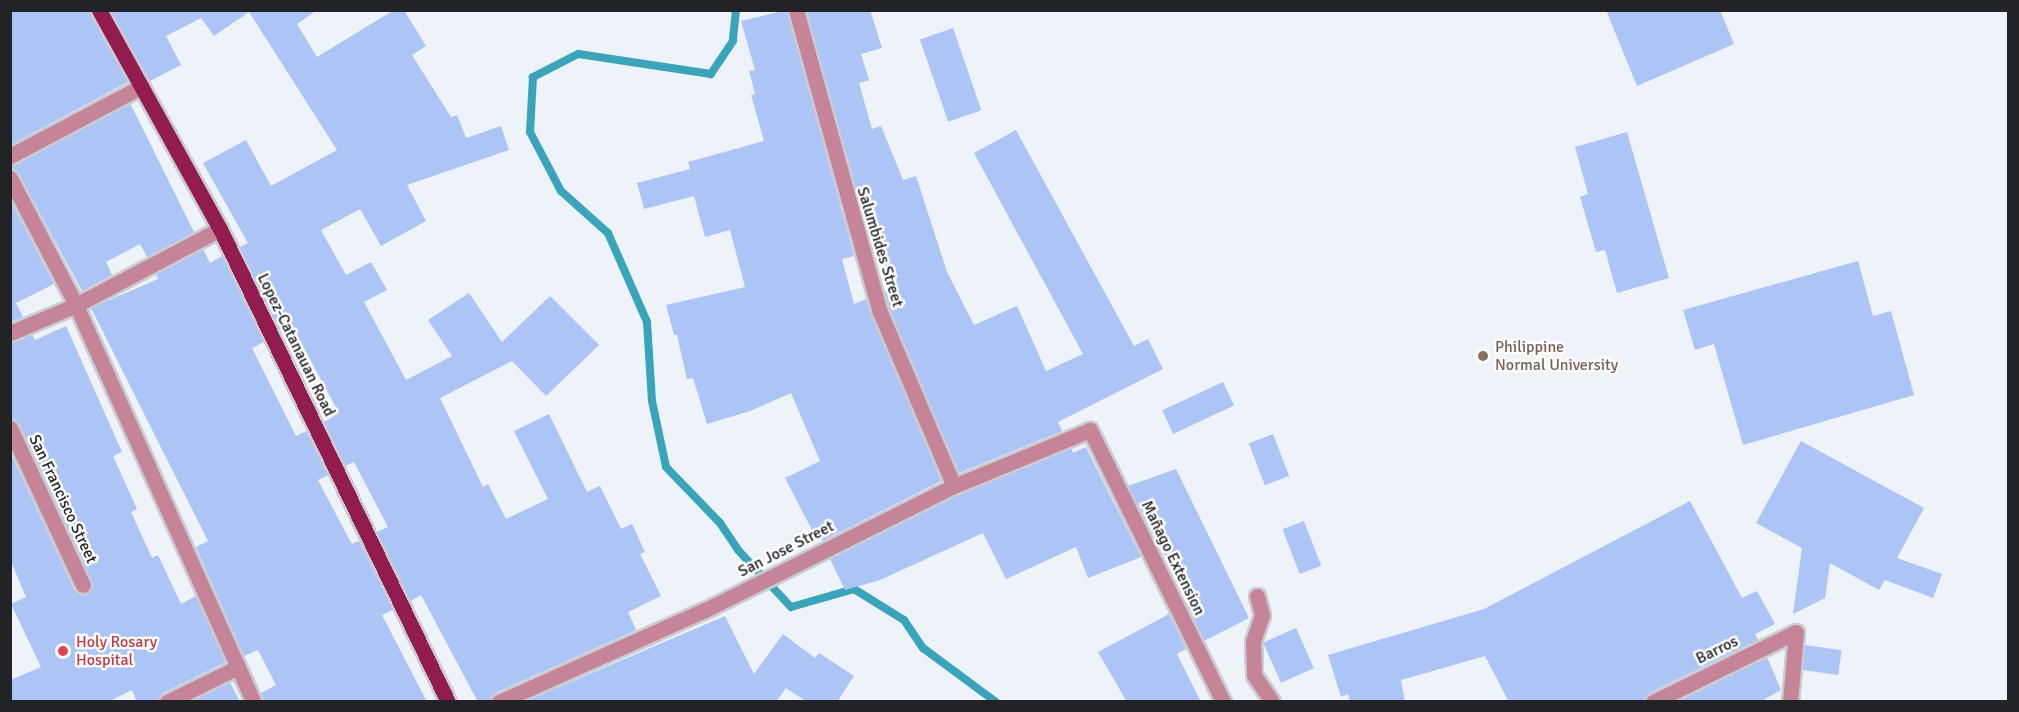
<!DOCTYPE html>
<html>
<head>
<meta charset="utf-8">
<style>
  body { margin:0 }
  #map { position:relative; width:2019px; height:712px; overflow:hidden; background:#eef2f9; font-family:Signika,sans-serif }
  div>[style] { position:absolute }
  .stream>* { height:8px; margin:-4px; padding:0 4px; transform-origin:4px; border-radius:4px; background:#3aa4ba }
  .building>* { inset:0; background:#acc5f6; transform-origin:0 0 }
  .roads { filter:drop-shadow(2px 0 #c9cdd3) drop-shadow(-2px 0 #c9cdd3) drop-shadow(0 2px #c9cdd3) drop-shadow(0 -2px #c9cdd3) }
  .minor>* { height:15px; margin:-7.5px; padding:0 7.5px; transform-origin:7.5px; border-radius:7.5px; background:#c58497 }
  .major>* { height:15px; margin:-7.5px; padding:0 7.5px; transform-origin:7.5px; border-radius:7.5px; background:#921c4e }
  .dots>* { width:16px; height:16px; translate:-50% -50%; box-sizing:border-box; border:3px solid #fff; border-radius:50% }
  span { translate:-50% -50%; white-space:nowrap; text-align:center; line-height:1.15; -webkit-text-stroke:5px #fff; paint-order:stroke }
  .street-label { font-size:16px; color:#222326 }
  .education-label { font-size:16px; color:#785e54 }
  .left { translate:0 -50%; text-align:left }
  .health-label { font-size:16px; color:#be3a42 }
  .frame { position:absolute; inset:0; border:12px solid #222326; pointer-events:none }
</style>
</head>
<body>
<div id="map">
  <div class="stream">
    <div style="left:736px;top:10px;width:31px;rotate:96deg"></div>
    <div style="left:733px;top:41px;width:40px;rotate:124deg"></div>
    <div style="left:711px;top:74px;width:134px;rotate:-171.4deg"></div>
    <div style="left:578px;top:54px;width:51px;rotate:152.9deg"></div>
    <div style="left:533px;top:77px;width:55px;rotate:93.1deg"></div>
    <div style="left:530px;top:132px;width:67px;rotate:62.3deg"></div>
    <div style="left:561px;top:191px;width:63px;rotate:41.8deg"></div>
    <div style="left:608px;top:233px;width:97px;rotate:66.3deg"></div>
    <div style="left:647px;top:322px;width:79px;rotate:86.4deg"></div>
    <div style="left:652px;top:401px;width:67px;rotate:78deg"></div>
    <div style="left:666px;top:467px;width:78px;rotate:46deg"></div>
    <div style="left:720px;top:523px;width:32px;rotate:56deg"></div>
    <div style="left:738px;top:550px;width:78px;rotate:47.1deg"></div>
    <div style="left:791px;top:607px;width:66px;rotate:-15.9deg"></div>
    <div style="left:854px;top:589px;width:59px;rotate:31.8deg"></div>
    <div style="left:904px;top:620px;width:34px;rotate:56deg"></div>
    <div style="left:923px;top:648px;width:91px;rotate:36.5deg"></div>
  </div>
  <div class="building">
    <div style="clip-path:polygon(10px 10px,89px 10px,128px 82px,10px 145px)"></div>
    <div style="clip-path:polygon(110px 10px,317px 10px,297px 24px,317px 57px,394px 10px,404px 10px,426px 46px,412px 55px,451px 117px,457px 115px,466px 138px,501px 126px,509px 150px,407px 185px,426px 221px,381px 246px,360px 209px,321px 230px,346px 275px,371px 262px,387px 290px,364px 302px,406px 380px,452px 356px,428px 320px,469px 293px,502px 342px,550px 296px,599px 345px,546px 396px,512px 361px,440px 398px,483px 487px,488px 484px,506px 519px,548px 499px,514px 431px,549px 414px,587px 492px,600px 486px,621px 529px,632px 524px,645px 552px,640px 554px,661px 596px,628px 612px,636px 630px,495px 693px,489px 702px,478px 702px,421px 595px,410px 601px,377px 532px,388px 527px,354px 462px,345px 466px,324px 422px,339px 413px,299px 339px,295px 341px,288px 329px,281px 333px,240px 247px,248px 243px,203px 163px,246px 140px,271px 186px,337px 150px,249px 12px,214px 36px,201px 18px,166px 36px,181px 65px,150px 81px)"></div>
    <div style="clip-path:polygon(787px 10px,854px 256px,842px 259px,854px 304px,866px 299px,941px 481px,822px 541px,816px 528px,812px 530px,785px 478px,820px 461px,791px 393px,750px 411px,707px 424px,693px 378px,687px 379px,677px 335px,674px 335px,666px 305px,745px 287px,730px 230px,705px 237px,694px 196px,644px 209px,637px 183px,690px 169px,688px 162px,764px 141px,751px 95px,755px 94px,749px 71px,755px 70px,741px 21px)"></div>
    <div style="clip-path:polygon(806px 10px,870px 10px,882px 48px,861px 54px,869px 80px,859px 83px,872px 129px,881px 126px,903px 180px,916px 176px,947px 272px,974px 325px,1017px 306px,1046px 371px,1083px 354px,974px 153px,1016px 130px,1134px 346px,1148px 339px,1163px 369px,1058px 422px,1062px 431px,959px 473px,889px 309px,884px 291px,892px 288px,879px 249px,873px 250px)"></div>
    <div style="clip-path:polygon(1606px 10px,1720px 10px,1734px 44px,1637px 86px)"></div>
    <div style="left:953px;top:28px;width:87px;height:35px;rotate:71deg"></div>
    <div style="clip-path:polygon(130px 103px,194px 232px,147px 257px,140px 244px,106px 262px,112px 275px,82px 291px,19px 174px,10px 166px)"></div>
    <div style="clip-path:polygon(1627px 132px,1669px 278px,1617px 293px,1605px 250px,1596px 252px,1580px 197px,1588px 194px,1575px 147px)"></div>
    <div style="clip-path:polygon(10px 200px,54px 284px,16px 303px,23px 317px,10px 322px)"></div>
    <div style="clip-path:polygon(203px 249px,210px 263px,222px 256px,264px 342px,252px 348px,296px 436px,306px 431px,328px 475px,318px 480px,349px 539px,352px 544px,359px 541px,393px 610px,382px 615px,427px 702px,264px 702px,261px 693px,276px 685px,258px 650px,244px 656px,196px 547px,208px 541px,91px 308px,158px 279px,156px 274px)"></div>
    <div style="clip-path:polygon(1858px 261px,1873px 316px,1891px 311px,1914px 395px,1743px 445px,1714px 344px,1695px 350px,1683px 310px)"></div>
    <div style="clip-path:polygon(66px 326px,122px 452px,113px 456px,137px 509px,131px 512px,152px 558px,158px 555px,181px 604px,196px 596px,226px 662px,163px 693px,157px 702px,137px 702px,132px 690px,108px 702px,10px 702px,10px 680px,41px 667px,11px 604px,26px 597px,10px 559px,10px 452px,74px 589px,83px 595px,93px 586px,19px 424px,10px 418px,10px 343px,32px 334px,35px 340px)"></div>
    <div style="left:1223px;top:382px;width:26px;height:67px;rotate:65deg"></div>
    <div style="left:1273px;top:434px;width:45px;height:26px;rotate:69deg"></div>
    <div style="clip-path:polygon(1801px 441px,1924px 508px,1897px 558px,1942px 574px,1933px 598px,1885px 580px,1879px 590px,1830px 563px,1825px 598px,1793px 614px,1802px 548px,1756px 523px)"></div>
    <div style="clip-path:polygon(1086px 447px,1141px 557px,1088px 578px,1076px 547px,1006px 579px,983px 533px,880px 580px,845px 590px,830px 559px,958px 495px,1071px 448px,1073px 453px)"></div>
    <div style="clip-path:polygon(1176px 469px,1249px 618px,1204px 641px,1186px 605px,1190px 603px,1128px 486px)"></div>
    <div style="clip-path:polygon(1690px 501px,1742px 598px,1757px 591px,1775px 624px,1755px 634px,1758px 640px,1649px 693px,1643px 702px,1509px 702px,1485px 656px,1401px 680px,1405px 702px,1350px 702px,1348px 694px,1341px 697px,1328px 655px,1484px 609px)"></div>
    <div style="left:1304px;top:521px;width:48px;height:23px;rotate:69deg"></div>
    <div style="clip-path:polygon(1169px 614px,1186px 649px,1177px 654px,1201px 702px,1127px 702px,1098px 652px)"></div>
    <div style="clip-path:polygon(725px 616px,754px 674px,783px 634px,815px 658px,819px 653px,854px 676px,837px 702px,807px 702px,786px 688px,776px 702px,524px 702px)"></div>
    <div style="left:1296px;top:628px;width:44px;height:36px;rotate:66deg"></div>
    <div style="left:1805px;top:645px;width:37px;height:25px;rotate:8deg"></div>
    <div style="clip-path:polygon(1767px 657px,1781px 690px,1760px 702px,1676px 702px)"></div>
    <div style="clip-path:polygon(230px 682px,240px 702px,190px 702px)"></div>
  </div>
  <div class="roads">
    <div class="minor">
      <div style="left:796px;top:10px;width:313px;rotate:74.5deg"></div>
      <div style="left:880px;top:312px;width:189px;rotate:67deg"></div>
      <div style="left:10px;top:156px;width:149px;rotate:-27.9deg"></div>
      <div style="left:10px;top:178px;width:143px;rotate:62.5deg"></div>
      <div style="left:76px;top:305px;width:435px;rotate:65.9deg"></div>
      <div style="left:10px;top:333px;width:72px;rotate:-23deg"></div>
      <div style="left:76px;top:305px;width:163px;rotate:-27.8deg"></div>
      <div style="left:10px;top:428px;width:173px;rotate:65.1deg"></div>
      <div style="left:1257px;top:596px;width:20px;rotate:75deg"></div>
      <div style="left:1262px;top:615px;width:28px;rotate:109deg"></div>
      <div style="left:1253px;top:641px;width:34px;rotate:88deg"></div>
      <div style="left:1254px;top:675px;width:32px;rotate:56deg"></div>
      <div style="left:167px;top:702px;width:79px;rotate:-26.2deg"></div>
      <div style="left:499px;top:702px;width:226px;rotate:-24.1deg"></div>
      <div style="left:705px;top:610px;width:278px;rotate:-26.5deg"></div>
      <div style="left:954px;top:486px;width:147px;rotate:-22.4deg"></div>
      <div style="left:1090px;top:430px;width:303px;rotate:63.9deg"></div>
      <div style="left:1653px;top:702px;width:159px;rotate:-26.1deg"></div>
      <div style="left:1790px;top:702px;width:70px;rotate:-85.1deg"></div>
    </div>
    <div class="major">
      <div style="left:99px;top:10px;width:250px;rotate:61.1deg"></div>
      <div style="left:220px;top:229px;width:525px;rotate:64.26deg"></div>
    </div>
  </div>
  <div class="dots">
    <div style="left:1483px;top:356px;background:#8d6e63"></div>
    <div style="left:63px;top:651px;background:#e0444e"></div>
  </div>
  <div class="street-label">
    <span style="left:880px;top:247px;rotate:73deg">Salumbides Street</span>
    <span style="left:296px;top:345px;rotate:64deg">Lopez-Catanauan Road</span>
    <span style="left:63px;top:499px;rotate:65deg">San Francisco Street</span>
    <span style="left:786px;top:549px;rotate:-27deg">San Jose Street</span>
    <span style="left:1173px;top:558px;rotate:64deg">Mañago Extension</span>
    <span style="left:1717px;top:650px;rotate:-26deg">Barros</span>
  </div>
  <div class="education-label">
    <span class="left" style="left:1495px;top:356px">Philippine<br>Normal University</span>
  </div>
  <div class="health-label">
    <span class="left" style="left:76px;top:651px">Holy Rosary<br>Hospital</span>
  </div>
  <div class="frame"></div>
</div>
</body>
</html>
